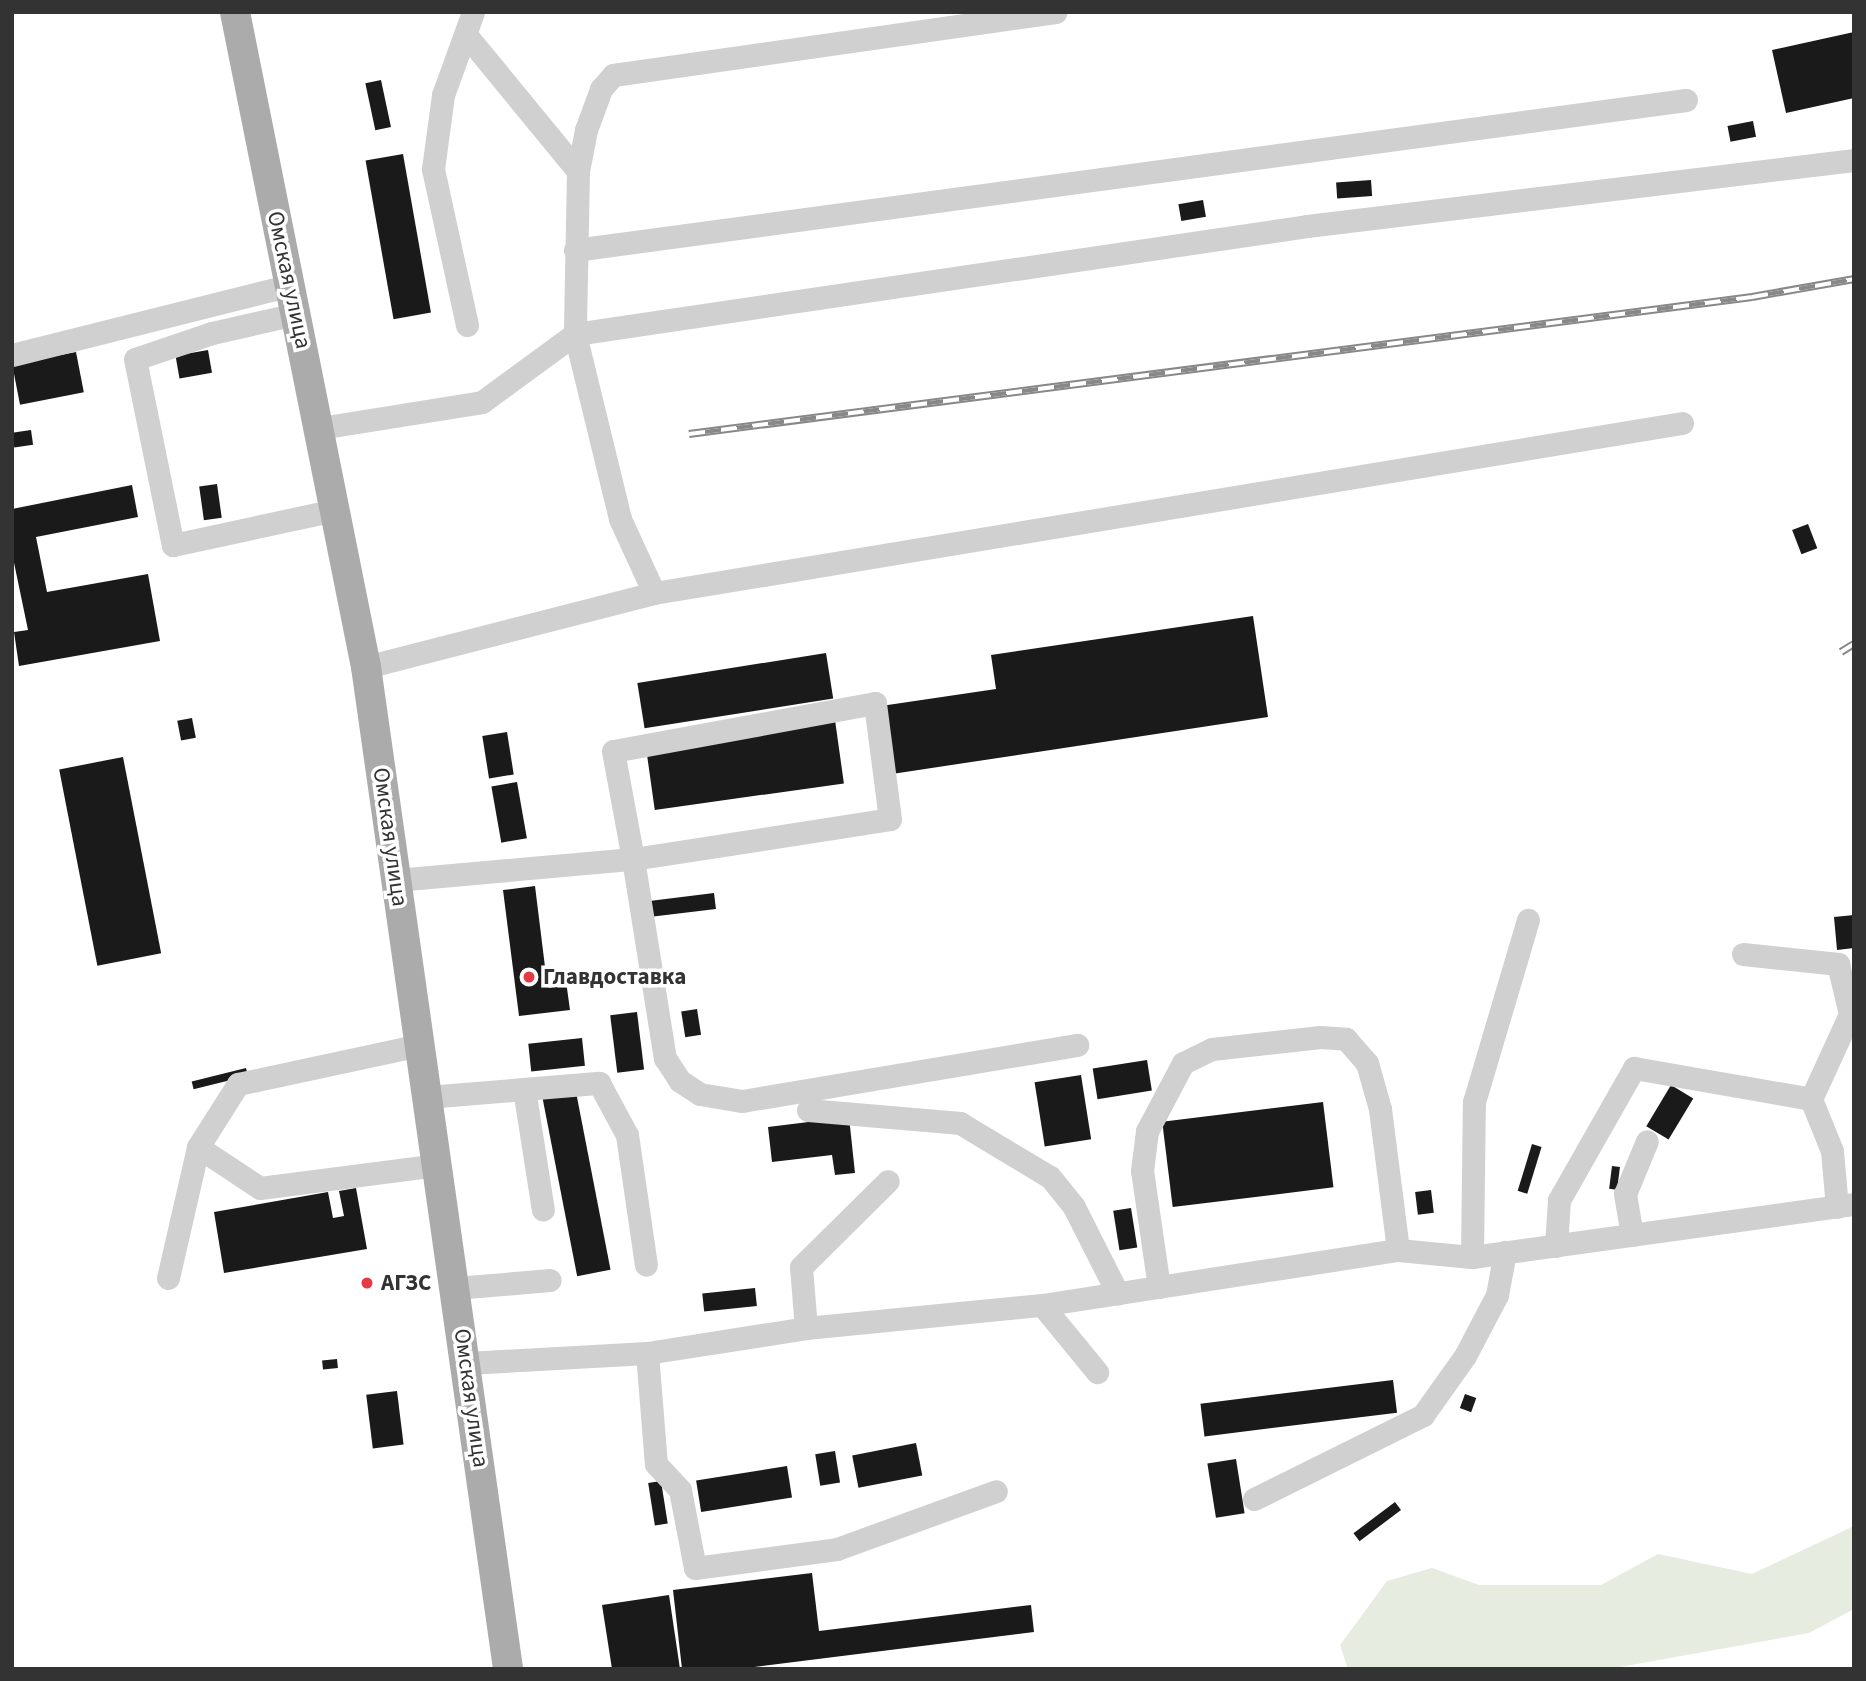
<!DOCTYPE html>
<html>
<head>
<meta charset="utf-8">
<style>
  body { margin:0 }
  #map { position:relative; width:1866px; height:1681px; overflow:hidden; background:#fff; font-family:"Source Sans 3",sans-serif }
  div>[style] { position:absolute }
  .green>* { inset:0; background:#e6ecdf }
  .building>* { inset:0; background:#1a1a1a; transform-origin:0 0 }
  .minor>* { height:23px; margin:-11.5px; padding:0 11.5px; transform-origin:11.5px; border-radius:11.5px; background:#d0d0d0 }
  .major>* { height:30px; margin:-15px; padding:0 15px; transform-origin:15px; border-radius:15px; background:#ababab }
  .rail>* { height:8px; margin-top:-4px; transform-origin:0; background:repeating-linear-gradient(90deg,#fff 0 16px,#888 0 32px); box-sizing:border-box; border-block:2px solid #888 }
  .dots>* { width:19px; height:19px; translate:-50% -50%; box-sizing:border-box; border:4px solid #fff; border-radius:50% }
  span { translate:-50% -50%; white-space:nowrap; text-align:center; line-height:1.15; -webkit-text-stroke:7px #fff; paint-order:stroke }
  .street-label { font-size:23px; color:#333 }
  .poi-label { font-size:23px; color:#333; font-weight:700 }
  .left { translate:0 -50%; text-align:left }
  .frame { position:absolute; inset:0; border:14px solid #333; pointer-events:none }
</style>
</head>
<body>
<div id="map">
  <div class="green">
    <div style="clip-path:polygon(1854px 1526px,1854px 1609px,1809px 1633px,1609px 1669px,1348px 1669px,1340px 1645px,1387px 1581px,1432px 1568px,1479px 1585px,1601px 1585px,1658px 1554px,1752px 1574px)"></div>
  </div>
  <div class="building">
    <div style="clip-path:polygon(1854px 32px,1854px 98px,1786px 113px,1772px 50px)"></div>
    <div style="left:381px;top:80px;width:48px;height:16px;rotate:78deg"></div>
    <div style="left:1753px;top:121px;width:16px;height:26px;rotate:79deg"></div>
    <div style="left:403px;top:154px;width:161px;height:38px;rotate:80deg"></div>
    <div style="left:1371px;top:180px;width:16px;height:35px;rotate:86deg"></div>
    <div style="left:1203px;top:200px;width:17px;height:25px;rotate:80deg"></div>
    <div style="left:208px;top:350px;width:23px;height:33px;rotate:80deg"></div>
    <div style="left:76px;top:352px;width:41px;height:65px;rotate:79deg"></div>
    <div style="left:31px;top:430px;width:15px;height:19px;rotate:82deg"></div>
    <div style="left:217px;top:484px;width:34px;height:18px;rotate:82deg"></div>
    <div style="clip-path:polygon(132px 485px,138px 517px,36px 537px,47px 592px,148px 574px,160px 641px,19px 666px,14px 632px,28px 630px,12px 553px,12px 509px)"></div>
    <div style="left:1808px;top:524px;width:26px;height:17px;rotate:69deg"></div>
    <div style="clip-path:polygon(1253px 616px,1268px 717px,892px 774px,881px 706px,996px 689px,991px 655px)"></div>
    <div style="left:826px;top:653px;width:46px;height:191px;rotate:81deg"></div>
    <div style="left:192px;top:718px;width:20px;height:15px;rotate:79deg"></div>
    <div style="left:835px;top:720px;width:64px;height:191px;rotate:82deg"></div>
    <div style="left:507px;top:732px;width:43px;height:25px;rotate:81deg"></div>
    <div style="left:123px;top:757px;width:200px;height:65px;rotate:79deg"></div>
    <div style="left:517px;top:782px;width:57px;height:26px;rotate:80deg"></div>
    <div style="clip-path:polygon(535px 886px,547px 983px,566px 981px,570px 1010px,519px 1016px,503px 890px)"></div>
    <div style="left:714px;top:893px;width:16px;height:65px;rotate:83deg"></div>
    <div style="clip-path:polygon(1854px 915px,1854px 948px,1837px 950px,1834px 917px)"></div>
    <div style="left:697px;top:1009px;width:26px;height:16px;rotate:81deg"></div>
    <div style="left:637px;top:1012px;width:58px;height:27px;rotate:83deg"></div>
    <div style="left:582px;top:1038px;width:28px;height:54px;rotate:84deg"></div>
    <div style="left:1147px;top:1060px;width:31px;height:55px;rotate:81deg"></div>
    <div style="left:246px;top:1068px;width:8px;height:56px;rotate:76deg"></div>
    <div style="left:1081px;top:1075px;width:65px;height:47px;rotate:81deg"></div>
    <div style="left:1671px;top:1085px;width:26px;height:48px;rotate:31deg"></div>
    <div style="left:576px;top:1092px;width:181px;height:34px;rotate:79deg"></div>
    <div style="left:1323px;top:1102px;width:86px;height:162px;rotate:83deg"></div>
    <div style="clip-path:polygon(849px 1117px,855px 1173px,835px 1175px,832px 1155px,772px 1162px,768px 1127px)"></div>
    <div style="left:1532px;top:1144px;width:10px;height:49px;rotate:17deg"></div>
    <div style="left:1612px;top:1166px;width:8px;height:23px;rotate:7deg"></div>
    <div style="clip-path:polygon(356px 1188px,367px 1249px,224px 1273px,214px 1212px,328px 1192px,333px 1218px,344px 1216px,339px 1191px)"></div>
    <div style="left:1431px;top:1190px;width:23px;height:16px;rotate:83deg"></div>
    <div style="left:1131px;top:1208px;width:40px;height:18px;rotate:81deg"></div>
    <div style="left:755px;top:1288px;width:18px;height:53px;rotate:84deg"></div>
    <div style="left:337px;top:1359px;width:9px;height:15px;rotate:84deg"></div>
    <div style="left:1393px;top:1380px;width:33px;height:194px;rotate:83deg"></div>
    <div style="left:397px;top:1391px;width:54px;height:31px;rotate:83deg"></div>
    <div style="left:1465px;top:1394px;width:12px;height:15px;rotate:20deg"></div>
    <div style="left:916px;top:1443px;width:33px;height:65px;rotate:79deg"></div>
    <div style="left:835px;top:1451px;width:32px;height:20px;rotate:81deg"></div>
    <div style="left:1236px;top:1459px;width:55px;height:29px;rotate:81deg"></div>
    <div style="left:787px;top:1466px;width:32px;height:92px;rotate:81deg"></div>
    <div style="left:661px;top:1481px;width:43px;height:13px;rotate:81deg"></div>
    <div style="left:1395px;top:1502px;width:10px;height:52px;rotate:53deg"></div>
    <div style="clip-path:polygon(812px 1573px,819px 1631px,1031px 1605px,1034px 1632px,739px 1669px,682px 1669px,673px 1590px)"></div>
    <div style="clip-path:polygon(669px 1595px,680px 1669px,612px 1669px,602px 1605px)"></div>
  </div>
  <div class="minor">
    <div style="left:467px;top:36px;width:175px;rotate:50.6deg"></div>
    <div style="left:578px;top:171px;width:163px;rotate:91.1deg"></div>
    <div style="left:575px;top:334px;width:190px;rotate:76.3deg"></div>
    <div style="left:620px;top:519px;width:81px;rotate:65.3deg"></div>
    <div style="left:578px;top:171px;width:42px;rotate:-79deg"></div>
    <div style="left:586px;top:130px;width:44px;rotate:-69.9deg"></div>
    <div style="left:601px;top:89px;width:18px;rotate:-49deg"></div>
    <div style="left:613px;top:75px;width:447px;rotate:-8.1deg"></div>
    <div style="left:575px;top:250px;width:1121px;rotate:-7.69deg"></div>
    <div style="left:296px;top:314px;width:86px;rotate:167.3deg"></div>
    <div style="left:212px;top:333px;width:81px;rotate:161.3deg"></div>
    <div style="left:135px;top:359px;width:190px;rotate:78.5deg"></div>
    <div style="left:173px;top:545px;width:166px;rotate:-12.2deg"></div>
    <div style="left:467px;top:325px;width:160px;rotate:-102.3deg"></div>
    <div style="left:433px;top:169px;width:75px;rotate:-82.3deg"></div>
    <div style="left:443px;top:95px;width:88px;rotate:-70.1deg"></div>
    <div style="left:12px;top:355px;width:287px;rotate:-14.1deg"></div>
    <div style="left:320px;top:428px;width:164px;rotate:-9.1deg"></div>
    <div style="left:482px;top:402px;width:115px;rotate:-36.2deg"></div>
    <div style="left:575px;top:334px;width:740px;rotate:-8.39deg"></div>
    <div style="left:1307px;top:226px;width:551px;rotate:-6.88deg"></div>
    <div style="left:366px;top:667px;width:297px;rotate:-14.4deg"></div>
    <div style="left:654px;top:593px;width:1042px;rotate:-9.39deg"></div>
    <div style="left:396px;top:880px;width:238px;rotate:-5.1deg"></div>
    <div style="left:633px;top:859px;width:260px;rotate:-8.8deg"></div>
    <div style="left:890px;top:819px;width:117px;rotate:-97.4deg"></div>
    <div style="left:875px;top:703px;width:266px;rotate:169.6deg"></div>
    <div style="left:613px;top:751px;width:110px;rotate:79.5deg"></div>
    <div style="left:633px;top:859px;width:202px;rotate:80.9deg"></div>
    <div style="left:665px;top:1058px;width:27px;rotate:57deg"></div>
    <div style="left:680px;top:1081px;width:24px;rotate:33deg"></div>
    <div style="left:700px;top:1094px;width:43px;rotate:9.5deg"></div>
    <div style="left:742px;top:1101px;width:340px;rotate:-9.5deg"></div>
    <div style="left:1743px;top:954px;width:96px;rotate:6deg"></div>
    <div style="left:1838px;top:964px;width:51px;rotate:76.5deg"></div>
    <div style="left:1850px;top:1014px;width:94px;rotate:114.6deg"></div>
    <div style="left:1811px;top:1099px;width:56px;rotate:68deg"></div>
    <div style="left:1832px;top:1151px;width:56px;rotate:84.9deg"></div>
    <div style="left:524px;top:1089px;width:122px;rotate:81.1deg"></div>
    <div style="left:427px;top:1097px;width:173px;rotate:-4.7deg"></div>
    <div style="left:599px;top:1083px;width:59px;rotate:61.7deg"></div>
    <div style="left:627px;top:1135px;width:131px;rotate:81.7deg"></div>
    <div style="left:808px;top:1110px;width:153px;rotate:4.9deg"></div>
    <div style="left:960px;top:1123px;width:105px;rotate:31deg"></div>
    <div style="left:1050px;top:1177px;width:38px;rotate:51deg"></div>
    <div style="left:1074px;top:1207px;width:97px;rotate:63.2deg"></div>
    <div style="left:198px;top:1147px;width:74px;rotate:33.5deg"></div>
    <div style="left:260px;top:1188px;width:178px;rotate:-7.4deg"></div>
    <div style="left:1632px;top:1235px;width:42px;rotate:-99.7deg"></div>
    <div style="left:1625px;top:1194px;width:57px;rotate:-67.5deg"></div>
    <div style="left:1556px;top:1246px;width:46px;rotate:-86.3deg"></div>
    <div style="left:1559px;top:1200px;width:152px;rotate:-60.4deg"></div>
    <div style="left:1634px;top:1068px;width:180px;rotate:9.9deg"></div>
    <div style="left:1472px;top:1257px;width:155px;rotate:-89.3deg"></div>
    <div style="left:1474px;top:1102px;width:190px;rotate:-73.5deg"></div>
    <div style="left:168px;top:1278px;width:134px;rotate:-77.1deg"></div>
    <div style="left:198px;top:1147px;width:75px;rotate:-57.6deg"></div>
    <div style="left:238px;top:1084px;width:186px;rotate:-12.1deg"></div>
    <div style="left:1159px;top:1287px;width:117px;rotate:-98.3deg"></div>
    <div style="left:1142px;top:1171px;width:40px;rotate:-82.9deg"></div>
    <div style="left:1147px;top:1131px;width:77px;rotate:-62.1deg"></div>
    <div style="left:1183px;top:1063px;width:32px;rotate:-26deg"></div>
    <div style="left:1212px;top:1049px;width:109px;rotate:-6.3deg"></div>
    <div style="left:1320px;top:1037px;width:26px;rotate:4deg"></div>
    <div style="left:1346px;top:1039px;width:32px;rotate:49deg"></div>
    <div style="left:1367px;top:1063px;width:48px;rotate:74.2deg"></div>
    <div style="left:1380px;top:1109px;width:142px;rotate:82.7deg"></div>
    <div style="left:455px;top:1288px;width:95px;rotate:-4.8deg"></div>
    <div style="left:1042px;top:1305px;width:87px;rotate:50.6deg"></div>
    <div style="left:806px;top:1328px;width:61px;rotate:-94.7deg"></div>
    <div style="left:801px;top:1267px;width:122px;rotate:-44.7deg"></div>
    <div style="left:647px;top:1353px;width:111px;rotate:85.4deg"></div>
    <div style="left:656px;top:1464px;width:35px;rotate:47deg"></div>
    <div style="left:680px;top:1490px;width:79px;rotate:79.1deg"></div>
    <div style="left:695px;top:1568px;width:143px;rotate:-7.6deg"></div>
    <div style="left:837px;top:1549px;width:169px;rotate:-20deg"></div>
    <div style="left:467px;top:1363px;width:180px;rotate:-3.2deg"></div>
    <div style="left:647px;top:1353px;width:161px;rotate:-8.9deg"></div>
    <div style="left:806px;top:1328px;width:237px;rotate:-5.6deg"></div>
    <div style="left:1042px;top:1305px;width:360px;rotate:-8.8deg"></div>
    <div style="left:1398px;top:1250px;width:74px;rotate:5.4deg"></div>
    <div style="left:1472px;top:1257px;width:386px;rotate:-7.9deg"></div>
    <div style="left:1254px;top:1499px;width:189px;rotate:-26.4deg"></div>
    <div style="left:1423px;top:1415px;width:72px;rotate:-54.6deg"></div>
    <div style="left:1465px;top:1356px;width:69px;rotate:-62.3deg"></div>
    <div style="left:1497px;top:1295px;width:44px;rotate:-79.5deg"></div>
  </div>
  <div class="major">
    <div style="left:235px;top:12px;width:668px;rotate:78.69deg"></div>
    <div style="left:366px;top:667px;width:1012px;rotate:81.93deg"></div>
  </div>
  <div class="rail">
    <div style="left:689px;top:434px;width:1072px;rotate:-7.34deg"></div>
    <div style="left:1752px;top:297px;width:104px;rotate:-10deg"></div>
    <div style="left:1841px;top:652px;width:15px;rotate:-32deg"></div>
  </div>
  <div class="dots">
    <div style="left:529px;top:977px;background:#e63946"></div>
    <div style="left:367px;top:1283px;background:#e63946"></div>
  </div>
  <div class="street-label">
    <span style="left:289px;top:280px;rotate:78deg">Омская улица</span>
    <span style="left:390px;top:837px;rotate:82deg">Омская улица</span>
    <span style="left:471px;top:1398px;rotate:82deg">Омская улица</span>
  </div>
  <div class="poi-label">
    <span class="left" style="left:543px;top:977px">Главдоставка</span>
    <span class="left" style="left:381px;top:1283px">АГЗС</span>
  </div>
  <div class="frame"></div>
</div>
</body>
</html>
